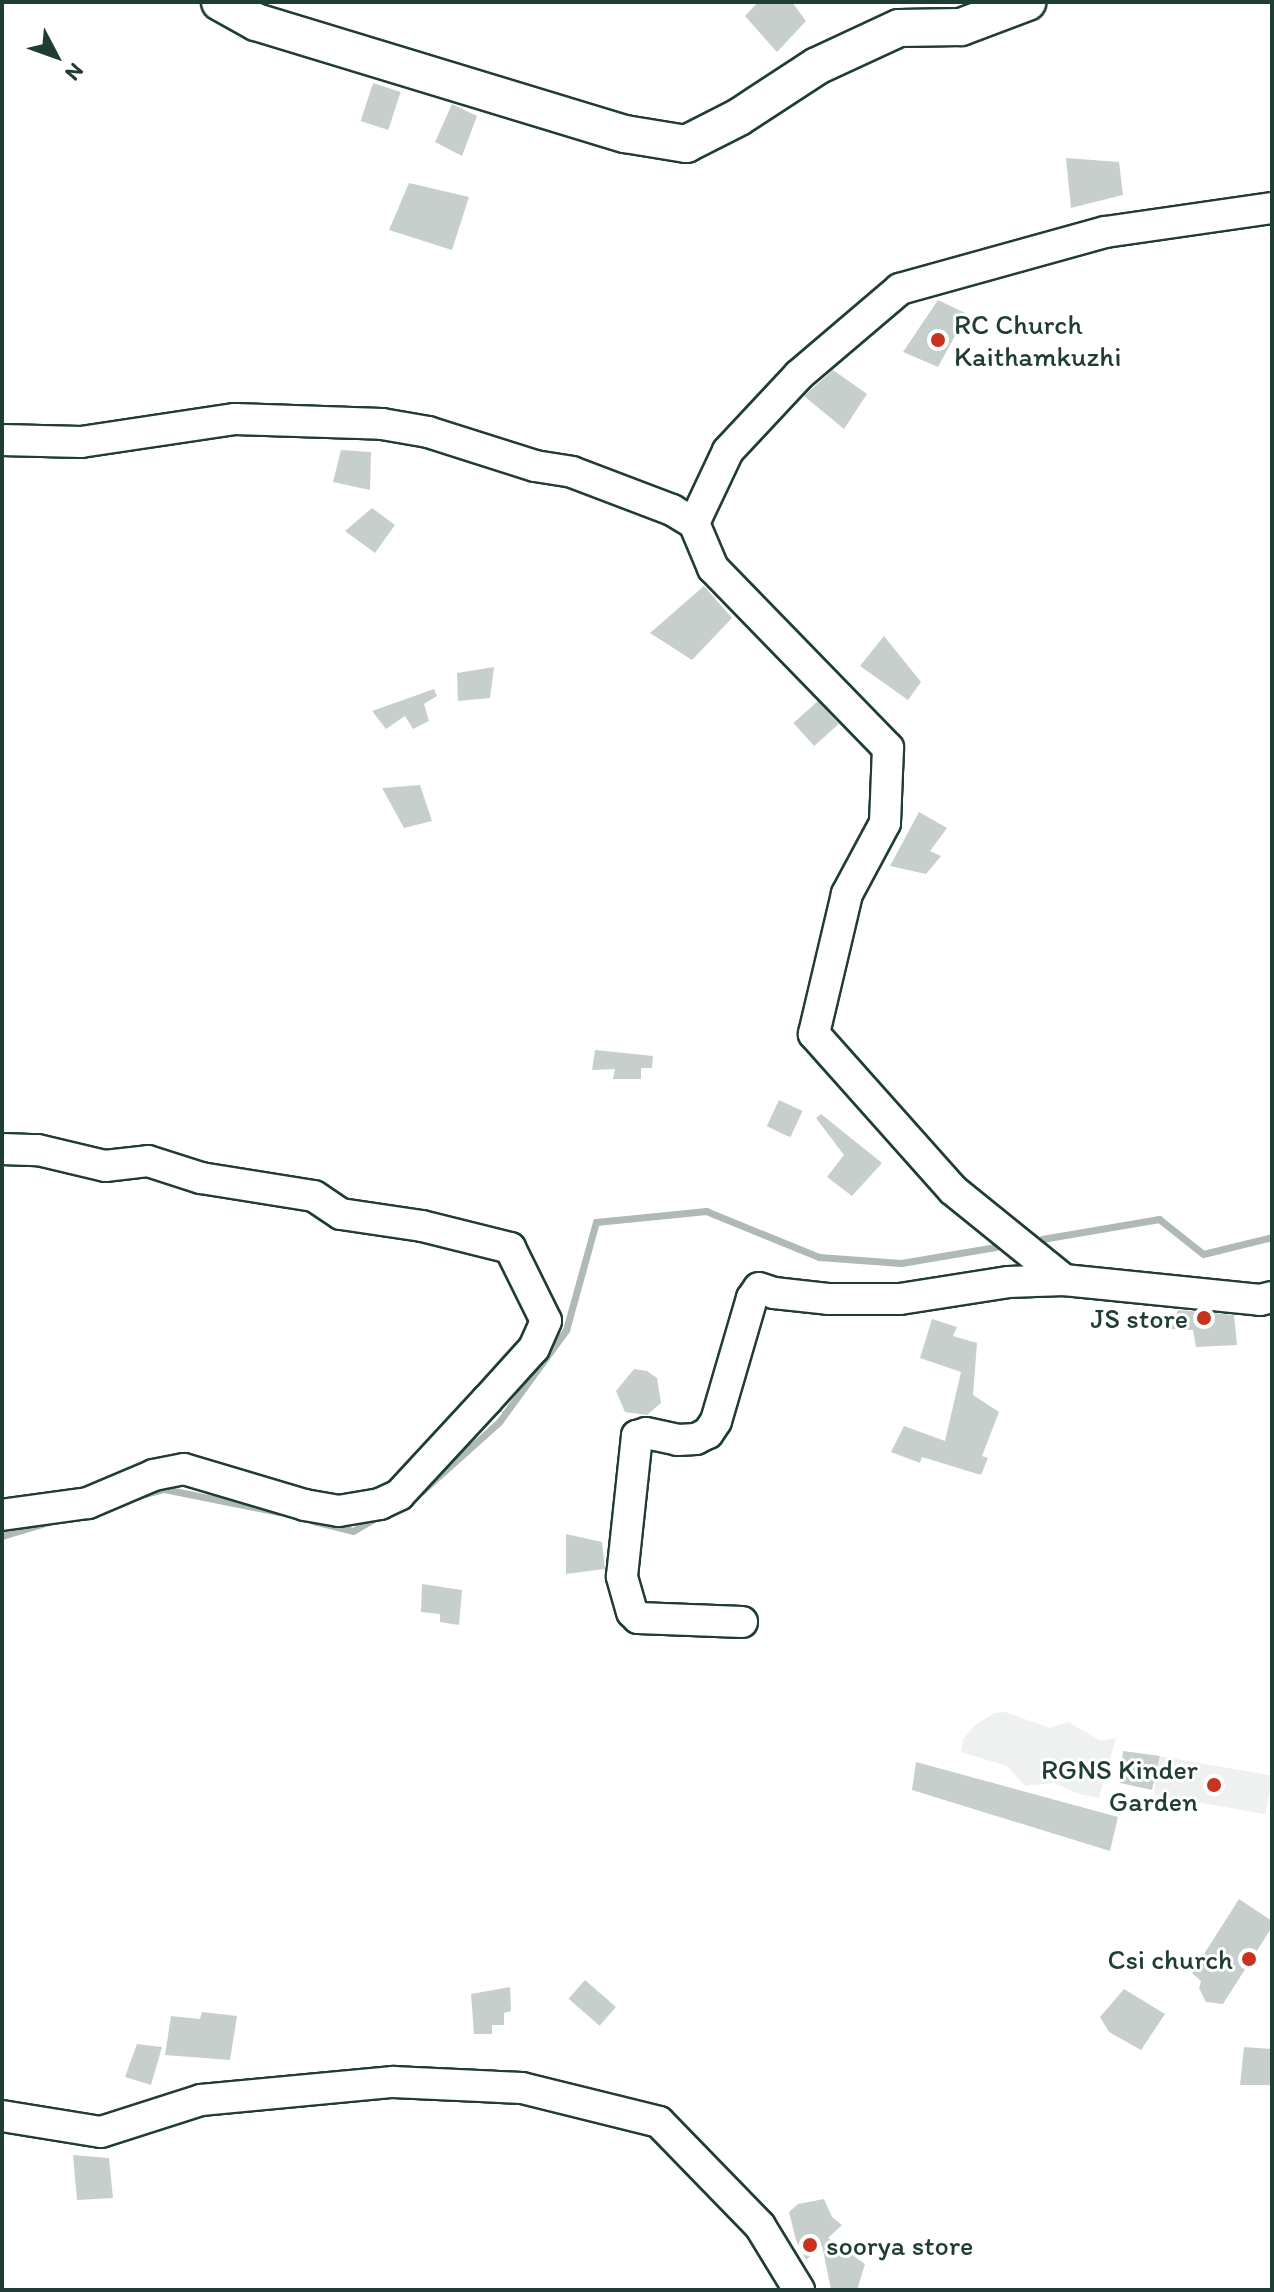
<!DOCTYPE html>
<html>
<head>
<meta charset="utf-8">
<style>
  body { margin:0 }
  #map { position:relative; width:1274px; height:2292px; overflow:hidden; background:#fff; font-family:Itim,sans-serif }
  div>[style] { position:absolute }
  .built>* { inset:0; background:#eef1f0; transform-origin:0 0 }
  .stream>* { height:7px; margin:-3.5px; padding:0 3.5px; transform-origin:3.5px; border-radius:3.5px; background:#afbab7 }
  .building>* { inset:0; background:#c7cfcc; transform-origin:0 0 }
  .roads { filter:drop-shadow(2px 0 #1f3d34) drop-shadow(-2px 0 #1f3d34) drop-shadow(0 2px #1f3d34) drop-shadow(0 -2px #1f3d34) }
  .minor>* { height:30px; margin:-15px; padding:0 15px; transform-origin:15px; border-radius:15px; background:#fff }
  .major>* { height:36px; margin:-18px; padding:0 18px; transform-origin:18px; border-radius:18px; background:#fff }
  .dots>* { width:22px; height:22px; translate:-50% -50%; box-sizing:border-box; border:4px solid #fff; border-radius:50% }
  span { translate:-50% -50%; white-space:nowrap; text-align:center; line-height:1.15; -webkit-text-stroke:6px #fff; paint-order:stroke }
  .poi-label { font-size:28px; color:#1f3d34 }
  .left { translate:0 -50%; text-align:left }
  .right { translate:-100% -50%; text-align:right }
  .frame { position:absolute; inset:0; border:4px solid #1f3d34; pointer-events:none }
  .north { position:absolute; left:16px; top:16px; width:80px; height:80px; -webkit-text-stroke:6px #fff; paint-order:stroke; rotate:131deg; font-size:22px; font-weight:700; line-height:32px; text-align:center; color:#1f3d34 }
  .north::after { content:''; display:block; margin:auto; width:28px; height:36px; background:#1f3d34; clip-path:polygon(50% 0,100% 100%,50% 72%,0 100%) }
</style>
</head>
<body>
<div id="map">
  <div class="built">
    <div style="clip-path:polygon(1005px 1712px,1050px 1728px,1068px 1722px,1101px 1741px,1116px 1738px,1099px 1798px,1079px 1794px,1054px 1783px,1025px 1786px,1007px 1766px,961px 1752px,963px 1739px,974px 1726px,994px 1713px)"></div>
    <div style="left:1160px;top:1756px;width:114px;height:39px;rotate:10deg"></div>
  </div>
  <div class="stream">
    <div style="left:1042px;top:1239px;width:119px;rotate:-9.7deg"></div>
    <div style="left:1159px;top:1219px;width:56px;rotate:38.5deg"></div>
    <div style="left:1203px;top:1254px;width:71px;rotate:-13.8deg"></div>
    <div style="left:421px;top:1492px;width:105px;rotate:-41.9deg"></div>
    <div style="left:499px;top:1422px;width:114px;rotate:-53.9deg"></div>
    <div style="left:566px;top:1330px;width:112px;rotate:-74.5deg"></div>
    <div style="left:596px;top:1222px;width:111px;rotate:-5.7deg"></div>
    <div style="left:706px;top:1211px;width:122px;rotate:22.2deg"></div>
    <div style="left:819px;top:1257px;width:82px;rotate:4.2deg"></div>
    <div style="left:901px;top:1263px;width:96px;rotate:-9.6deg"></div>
    <div style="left:141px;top:1495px;width:24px;rotate:-15deg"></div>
    <div style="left:164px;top:1489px;width:116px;rotate:11.4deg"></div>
    <div style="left:313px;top:1521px;width:41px;rotate:14deg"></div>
    <div style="left:353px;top:1531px;width:30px;rotate:-30deg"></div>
    <div style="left:2px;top:1536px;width:49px;rotate:-16.6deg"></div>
  </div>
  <div class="building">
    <div style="clip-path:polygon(758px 2px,792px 2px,806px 21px,777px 52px,745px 16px)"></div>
    <div style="left:373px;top:83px;width:29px;height:40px;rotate:18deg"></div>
    <div style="clip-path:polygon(452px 104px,477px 116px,462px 156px,435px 142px)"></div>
    <div style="clip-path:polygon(1066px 158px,1119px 162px,1123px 195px,1071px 208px)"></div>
    <div style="clip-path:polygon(409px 183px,469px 197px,452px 250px,389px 230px)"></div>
    <div style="clip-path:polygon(938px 300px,967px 314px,938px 367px,903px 352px)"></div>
    <div style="clip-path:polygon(833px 370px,867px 394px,844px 429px,804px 396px)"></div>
    <div style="clip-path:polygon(341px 450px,371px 452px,370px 490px,333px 482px)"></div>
    <div style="clip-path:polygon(372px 508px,395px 525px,375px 553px,345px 531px)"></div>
    <div style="clip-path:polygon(704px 586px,732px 618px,692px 660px,650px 633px)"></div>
    <div style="clip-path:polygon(884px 636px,921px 682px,908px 700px,860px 666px)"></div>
    <div style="clip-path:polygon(494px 667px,490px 698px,458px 701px,457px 673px)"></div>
    <div style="clip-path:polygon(434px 689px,437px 696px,424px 704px,429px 721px,413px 729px,405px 716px,386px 729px,372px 711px)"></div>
    <div style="left:818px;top:701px;width:31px;height:33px;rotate:48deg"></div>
    <div style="clip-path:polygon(420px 785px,432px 821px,404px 828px,382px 788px)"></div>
    <div style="clip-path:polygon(919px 812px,947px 828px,930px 851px,941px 856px,926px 874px,890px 866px)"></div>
    <div style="clip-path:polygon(595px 1050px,653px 1056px,652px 1068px,641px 1068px,641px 1079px,613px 1079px,615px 1069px,592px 1070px)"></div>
    <div style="left:779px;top:1100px;width:26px;height:29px;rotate:25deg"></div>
    <div style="clip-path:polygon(821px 1114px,882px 1163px,852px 1196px,827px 1177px,844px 1155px,816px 1118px)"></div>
    <div style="clip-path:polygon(1178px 1310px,1234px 1315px,1237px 1345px,1196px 1347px,1193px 1330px,1171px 1329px)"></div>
    <div style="clip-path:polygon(932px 1319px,957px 1327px,953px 1336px,977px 1343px,973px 1395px,999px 1412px,982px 1456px,988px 1458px,981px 1475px,922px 1457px,920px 1463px,891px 1452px,904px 1426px,945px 1441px,961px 1372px,920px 1358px)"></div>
    <div style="clip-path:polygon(634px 1369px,647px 1371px,657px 1378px,661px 1403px,647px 1415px,625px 1412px,616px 1391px)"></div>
    <div style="clip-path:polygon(566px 1534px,602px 1542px,605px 1569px,566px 1574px)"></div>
    <div style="clip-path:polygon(422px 1584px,462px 1590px,459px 1625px,440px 1622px,440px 1614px,421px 1612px)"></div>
    <div style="clip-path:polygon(1123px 1751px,1160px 1756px,1152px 1790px,1120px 1783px)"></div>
    <div style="clip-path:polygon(916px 1762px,1118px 1817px,1110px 1851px,912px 1790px)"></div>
    <div style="clip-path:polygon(1239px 1899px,1272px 1921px,1272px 1927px,1223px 2004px,1206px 2002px,1199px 1988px,1201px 1981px,1192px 1973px)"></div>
    <div style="left:585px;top:1980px;width:41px;height:25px;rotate:41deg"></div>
    <div style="clip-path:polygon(510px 1987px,511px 2011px,504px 2013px,504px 2025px,492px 2025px,492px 2034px,474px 2034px,471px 1994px)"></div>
    <div style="clip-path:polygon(1124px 1989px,1165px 2014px,1141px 2050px,1109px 2032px,1100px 2017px)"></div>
    <div style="clip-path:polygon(202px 2012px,237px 2016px,230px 2060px,165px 2055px,171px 2016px,200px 2019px)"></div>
    <div style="clip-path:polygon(137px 2044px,162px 2047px,151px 2085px,125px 2077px)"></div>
    <div style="clip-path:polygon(1244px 2047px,1272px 2049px,1272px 2085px,1240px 2085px)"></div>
    <div style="clip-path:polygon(73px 2155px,109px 2158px,113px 2198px,77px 2200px)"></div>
    <div style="clip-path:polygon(824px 2199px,832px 2217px,842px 2225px,828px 2238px,865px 2264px,857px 2290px,831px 2290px,822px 2245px,806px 2260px,796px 2240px,789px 2212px,798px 2204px)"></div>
  </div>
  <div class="roads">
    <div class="minor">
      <div style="left:1272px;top:208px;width:169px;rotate:171.8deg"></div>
      <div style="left:1105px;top:232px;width:213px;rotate:164.5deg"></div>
      <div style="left:900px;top:289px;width:133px;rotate:139.6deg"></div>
      <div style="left:799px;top:375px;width:104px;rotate:133.1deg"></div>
      <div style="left:728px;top:451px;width:80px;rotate:115.3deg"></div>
      <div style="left:694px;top:523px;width:49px;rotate:67.1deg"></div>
      <div style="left:713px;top:568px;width:251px;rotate:45.8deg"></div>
      <div style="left:888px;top:748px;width:75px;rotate:92.3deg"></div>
      <div style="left:885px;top:823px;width:81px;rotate:118.2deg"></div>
      <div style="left:847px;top:894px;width:144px;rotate:103.3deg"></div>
      <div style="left:814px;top:1034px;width:209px;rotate:48.3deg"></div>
      <div style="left:953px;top:1190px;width:143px;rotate:39deg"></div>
      <div style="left:1064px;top:1280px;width:197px;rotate:5.8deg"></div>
      <div style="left:1260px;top:1300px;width:12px;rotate:-14deg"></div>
      <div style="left:2px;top:440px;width:79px;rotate:1.5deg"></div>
      <div style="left:81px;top:442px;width:156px;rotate:-8.5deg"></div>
      <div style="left:235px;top:419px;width:147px;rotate:1.9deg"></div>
      <div style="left:382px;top:424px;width:47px;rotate:9.9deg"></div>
      <div style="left:428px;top:432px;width:112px;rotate:17.6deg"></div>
      <div style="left:535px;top:466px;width:37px;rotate:9deg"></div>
      <div style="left:572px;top:472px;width:107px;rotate:20.8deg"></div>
      <div style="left:672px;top:510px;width:26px;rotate:31deg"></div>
      <div style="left:2px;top:1149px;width:36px;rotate:2deg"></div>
      <div style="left:38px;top:1150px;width:69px;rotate:13.4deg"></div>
      <div style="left:105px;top:1166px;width:43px;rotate:-6.6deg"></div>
      <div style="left:148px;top:1161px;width:56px;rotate:17.8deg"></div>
      <div style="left:201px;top:1178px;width:114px;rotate:9.1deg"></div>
      <div style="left:314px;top:1196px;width:32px;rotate:34deg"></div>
      <div style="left:341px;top:1214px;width:82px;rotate:8.4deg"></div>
      <div style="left:422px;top:1226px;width:91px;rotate:14deg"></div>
      <div style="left:510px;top:1248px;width:81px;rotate:63.7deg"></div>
      <div style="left:546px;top:1321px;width:30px;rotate:114deg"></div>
      <div style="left:534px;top:1348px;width:70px;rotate:132.1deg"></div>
      <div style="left:487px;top:1400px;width:129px;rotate:132.8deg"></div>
      <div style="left:399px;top:1495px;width:21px;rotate:155deg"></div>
      <div style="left:380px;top:1504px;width:42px;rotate:170.3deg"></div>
      <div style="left:339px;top:1511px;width:35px;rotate:-170deg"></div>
      <div style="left:305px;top:1505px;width:126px;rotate:-163.4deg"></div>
      <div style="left:184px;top:1469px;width:31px;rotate:169deg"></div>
      <div style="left:154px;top:1475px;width:72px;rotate:157deg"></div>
      <div style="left:88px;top:1503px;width:87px;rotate:172.1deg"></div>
      <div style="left:742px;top:1622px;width:104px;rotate:-177.8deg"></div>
      <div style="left:638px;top:1618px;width:8px;rotate:-135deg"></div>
      <div style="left:632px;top:1612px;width:37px;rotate:-106deg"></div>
      <div style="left:622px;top:1576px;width:141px;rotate:-83.9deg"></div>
      <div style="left:637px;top:1436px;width:9px;rotate:-18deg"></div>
      <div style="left:646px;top:1433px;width:33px;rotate:12deg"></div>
      <div style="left:678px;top:1440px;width:18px;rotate:-3deg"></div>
      <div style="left:696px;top:1439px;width:13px;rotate:-27deg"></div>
      <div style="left:708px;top:1433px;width:14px;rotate:-56deg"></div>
      <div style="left:716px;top:1421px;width:128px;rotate:-73.7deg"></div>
      <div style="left:752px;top:1298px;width:12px;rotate:-55deg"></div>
      <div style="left:759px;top:1288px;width:16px;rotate:18deg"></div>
      <div style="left:774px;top:1293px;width:54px;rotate:6.3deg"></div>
      <div style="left:828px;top:1299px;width:72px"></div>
      <div style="left:900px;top:1299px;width:109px;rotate:-8.9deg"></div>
      <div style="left:1008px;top:1282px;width:56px;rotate:-2deg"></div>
      <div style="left:2px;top:2116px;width:100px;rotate:9.2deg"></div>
      <div style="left:101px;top:2132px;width:105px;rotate:-17.7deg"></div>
      <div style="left:201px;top:2100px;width:193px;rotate:-5.4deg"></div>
      <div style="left:393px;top:2082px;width:129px;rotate:2.7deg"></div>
      <div style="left:522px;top:2088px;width:141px;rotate:13.9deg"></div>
      <div style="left:659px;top:2122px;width:145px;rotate:45.8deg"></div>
      <div style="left:760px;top:2226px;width:75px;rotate:58.6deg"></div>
    </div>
    <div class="major">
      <div style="left:220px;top:2px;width:41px;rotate:29.1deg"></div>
      <div style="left:256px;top:22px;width:386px;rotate:16.9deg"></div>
      <div style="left:625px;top:134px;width:62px;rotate:9.3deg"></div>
      <div style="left:686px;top:144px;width:59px;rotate:-27deg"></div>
      <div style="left:739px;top:117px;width:93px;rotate:-33.2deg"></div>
      <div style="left:817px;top:66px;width:90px;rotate:-24.9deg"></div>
      <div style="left:899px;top:28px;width:62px;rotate:-0.9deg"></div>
      <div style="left:961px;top:27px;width:71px;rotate:-20.7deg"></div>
    </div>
  </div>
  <div class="dots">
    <div style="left:938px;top:340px;background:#c8321e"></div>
    <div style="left:1204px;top:1318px;background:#c8321e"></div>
    <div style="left:1214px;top:1785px;background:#c8321e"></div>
    <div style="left:1249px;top:1959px;background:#c8321e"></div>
    <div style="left:810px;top:2245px;background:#c8321e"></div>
  </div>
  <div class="poi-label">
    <span class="left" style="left:954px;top:340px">RC Church<br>Kaithamkuzhi</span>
    <span class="right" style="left:1188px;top:1318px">JS store</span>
    <span class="right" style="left:1198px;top:1785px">RGNS Kinder<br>Garden</span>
    <span class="right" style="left:1233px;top:1959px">Csi church</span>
    <span class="left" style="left:826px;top:2245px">soorya store</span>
  </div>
  <div class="frame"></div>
  <div class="north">N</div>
</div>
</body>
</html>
